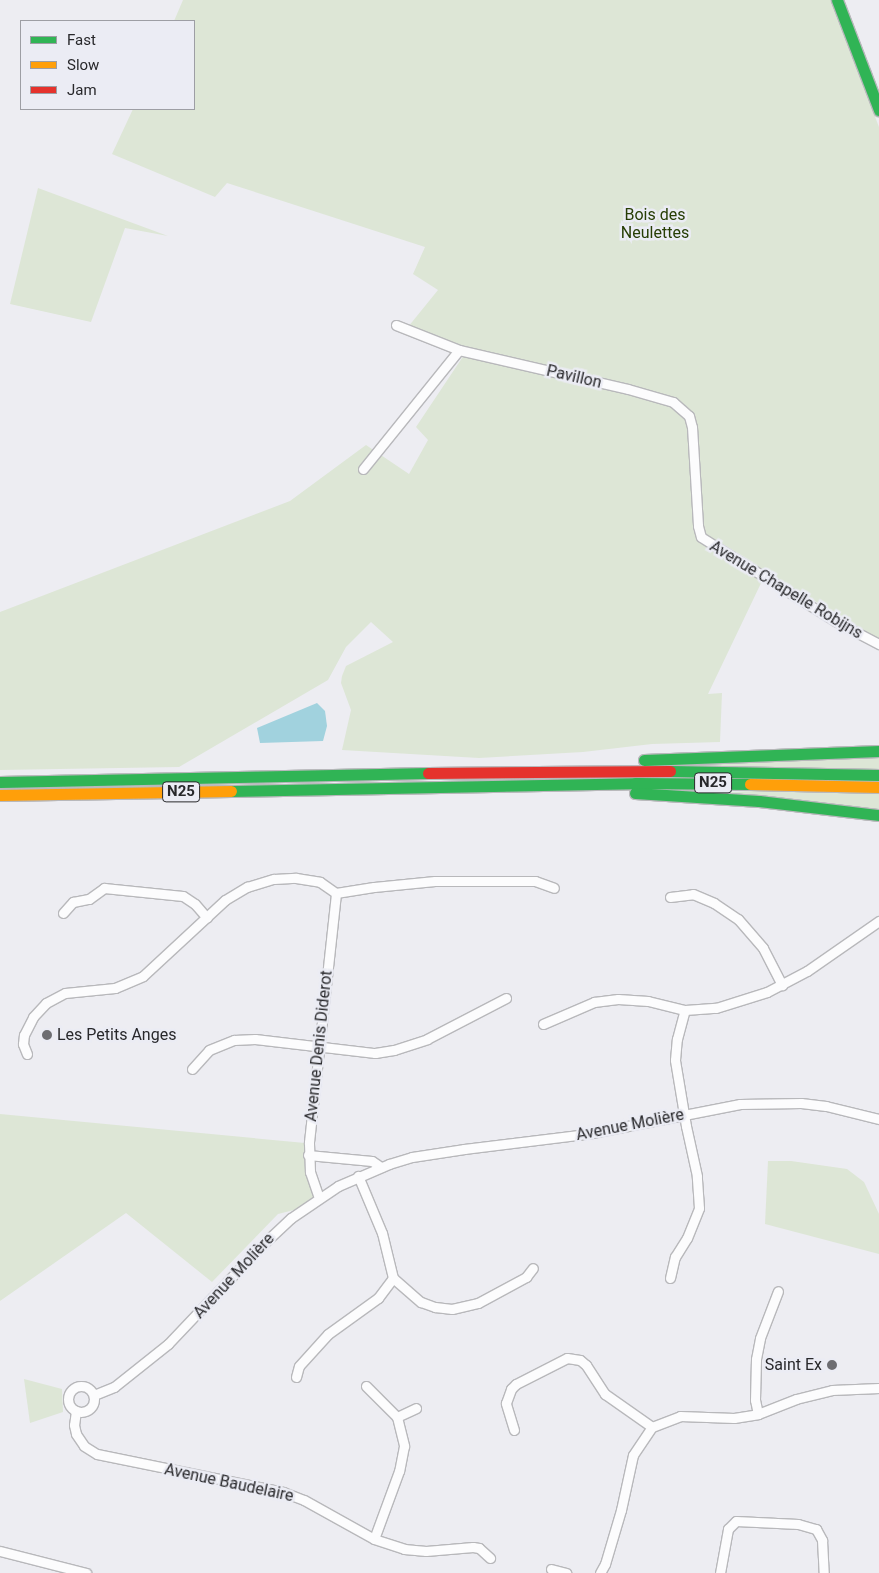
<!DOCTYPE html>
<html>
<head>
<meta charset="utf-8">
<style>
  body { margin:0 }
  #map { position:relative; width:879px; height:1573px; overflow:hidden; background:#ededf2; font-family:Roboto,sans-serif }
  div>[style] { position:absolute }
  .green>* { inset:0; background:#dde6d6 }
  .water>* { inset:0; background:#a1d2de }
  .roads { filter:drop-shadow(1px 0 #b8b8bb) drop-shadow(-1px 0 #b8b8bb) drop-shadow(0 1px #b8b8bb) drop-shadow(0 -1px #b8b8bb) }
  .street>* { height:9px; margin:-4.5px; padding:0 4.5px; transform-origin:4.5px; border-radius:4.5px; background:#fcfcfd }
  .street>.ring { margin:-4.5px; padding:0; box-sizing:content-box; background:none; border:9px solid #fcfcfd; border-radius:50% }
  .fast>* { height:11px; margin:-5.5px; padding:0 5.5px; transform-origin:5.5px; border-radius:5.5px; background:#30b455 }
  .slow>* { height:11px; margin:-5.5px; padding:0 5.5px; transform-origin:5.5px; border-radius:5.5px; background:#ff9f0a }
  .jam>* { height:11px; margin:-5.5px; padding:0 5.5px; transform-origin:5.5px; border-radius:5.5px; background:#e5322d }
  .dots>* { width:14px; height:14px; translate:-50% -50%; box-sizing:border-box; border:2px solid #ebecf4; border-radius:50% }
  span { translate:-50% -50%; white-space:nowrap; text-align:center; line-height:1.15; -webkit-text-stroke:5px #ebecf4; paint-order:stroke }
  .shield-label span { padding:1px 4px; background:#ebecf4; border:1px solid; border-radius:4px; -webkit-text-stroke-width:0 }
  .shield-label { font-size:15px; color:#28282b; font-weight:700 }
  .park-label { font-size:16px; color:#273e05 }
  .street-label { font-size:16px; color:#28282b }
  .poi-label { font-size:16px; color:#28282b }
  .left { translate:0 -50%; text-align:left }
  .right { translate:-100% -50%; text-align:right }
  .legend { position:absolute; left:20px; top:20px; width:175px; height:90px; box-sizing:border-box; background:#ebecf4; border:1px solid #9d9ea4; margin:0; padding:6px 9px; list-style:none; font-size:15px; color:#28282b }
  .legend li { display:flex; align-items:center; gap:10px; height:25px }
  .legend b { width:25px; border:1px solid #9d9ea4 }
</style>
</head>
<body>
<div id="map">
  <div class="green">
    <div style="clip-path:polygon(183px 0,830px 0,879px 127px,879px 639px,708px 538px,693px 518px,693px 529px,698px 540px,712px 551px,763px 579px,708px 694px,722px 693px,720px 742px,652px 744px,583px 752px,479px 758px,342px 750px,351px 710px,341px 683px,342px 676px,346px 666px,393px 642px,371px 622px,346px 647px,328px 680px,179px 767px,0 770px,0 612px,290px 501px,366px 445px,409px 474px,428px 440px,416px 427px,468px 349px,408px 327px,438px 290px,413px 274px,425px 247px,227px 183px,215px 197px,112px 154px,133px 109px,194px 109px,194px 21px,174px 21px)"></div>
    <div style="clip-path:polygon(38px 188px,168px 236px,125px 228px,91px 322px,10px 304px)"></div>
    <div style="clip-path:polygon(879px 755px,879px 770px,639px 765px)"></div>
    <div style="clip-path:polygon(774px 790px,879px 794px,879px 810px,711px 793px)"></div>
    <div style="clip-path:polygon(0 1114px,305px 1143px,306px 1174px,314px 1198px,294px 1210px,278px 1214px,212px 1282px,126px 1213px,0 1301px)"></div>
    <div style="clip-path:polygon(768px 1161px,791px 1161px,847px 1169px,864px 1182px,879px 1214px,879px 1254px,765px 1224px)"></div>
    <div style="clip-path:polygon(24px 1379px,62px 1389px,63px 1412px,30px 1423px)"></div>
  </div>
  <div class="water">
    <div style="clip-path:polygon(317px 703px,325px 711px,327px 726px,323px 741px,260px 743px,257px 728px)"></div>
  </div>
  <div class="roads">
    <div class="street">
      <div style="left:396px;top:325px;width:68px;rotate:21.6deg"></div>
      <div style="left:459px;top:350px;width:173px;rotate:13deg"></div>
      <div style="left:628px;top:389px;width:47px;rotate:16.1deg"></div>
      <div style="left:673px;top:402px;width:21px;rotate:41deg"></div>
      <div style="left:689px;top:416px;width:11px;rotate:75deg"></div>
      <div style="left:692px;top:427px;width:99px;rotate:86.5deg"></div>
      <div style="left:698px;top:526px;width:11px;rotate:75deg"></div>
      <div style="left:701px;top:537px;width:158px;rotate:32.1deg"></div>
      <div style="left:835px;top:621px;width:50px;rotate:27.6deg"></div>
      <div style="left:363px;top:469px;width:153px;rotate:-51.1deg"></div>
      <div style="left:336px;top:893px;width:38px;rotate:-9deg"></div>
      <div style="left:374px;top:887px;width:61px;rotate:-5.6deg"></div>
      <div style="left:435px;top:881px;width:100px"></div>
      <div style="left:535px;top:881px;width:20px;rotate:20deg"></div>
      <div style="left:670px;top:897px;width:23px;rotate:-7deg"></div>
      <div style="left:693px;top:894px;width:23px;rotate:23deg"></div>
      <div style="left:714px;top:903px;width:29px;rotate:34deg"></div>
      <div style="left:738px;top:919px;width:38px;rotate:49deg"></div>
      <div style="left:763px;top:948px;width:42px;rotate:62.8deg"></div>
      <div style="left:63px;top:913px;width:15px;rotate:-48deg"></div>
      <div style="left:73px;top:902px;width:16px;rotate:-11deg"></div>
      <div style="left:89px;top:899px;width:19px;rotate:-36deg"></div>
      <div style="left:104px;top:888px;width:79px;rotate:5.8deg"></div>
      <div style="left:183px;top:896px;width:14px;rotate:34deg"></div>
      <div style="left:195px;top:904px;width:18px;rotate:49deg"></div>
      <div style="left:543px;top:1024px;width:56px;rotate:-23.3deg"></div>
      <div style="left:594px;top:1002px;width:24px;rotate:-7deg"></div>
      <div style="left:618px;top:999px;width:30px;rotate:4deg"></div>
      <div style="left:648px;top:1001px;width:38px;rotate:14deg"></div>
      <div style="left:27px;top:1054px;width:11px;rotate:-112deg"></div>
      <div style="left:23px;top:1044px;width:9px;rotate:-84deg"></div>
      <div style="left:24px;top:1035px;width:20px;rotate:-63deg"></div>
      <div style="left:33px;top:1017px;width:19px;rotate:-47deg"></div>
      <div style="left:46px;top:1003px;width:21px;rotate:-28deg"></div>
      <div style="left:65px;top:993px;width:50px;rotate:-5.7deg"></div>
      <div style="left:115px;top:988px;width:30px;rotate:-23deg"></div>
      <div style="left:143px;top:976px;width:112px;rotate:-42.8deg"></div>
      <div style="left:225px;top:900px;width:26px;rotate:-31deg"></div>
      <div style="left:247px;top:887px;width:28px;rotate:-17deg"></div>
      <div style="left:274px;top:879px;width:22px;rotate:-3deg"></div>
      <div style="left:296px;top:878px;width:24px;rotate:9deg"></div>
      <div style="left:320px;top:882px;width:19px;rotate:35deg"></div>
      <div style="left:192px;top:1069px;width:25px;rotate:-48deg"></div>
      <div style="left:209px;top:1050px;width:27px;rotate:-22deg"></div>
      <div style="left:234px;top:1040px;width:21px;rotate:-3deg"></div>
      <div style="left:255px;top:1039px;width:121px;rotate:6.7deg"></div>
      <div style="left:375px;top:1053px;width:19px;rotate:-9deg"></div>
      <div style="left:394px;top:1050px;width:35px;rotate:-18deg"></div>
      <div style="left:427px;top:1039px;width:89px;rotate:-27.4deg"></div>
      <div style="left:308px;top:1155px;width:64px;rotate:5.4deg"></div>
      <div style="left:372px;top:1161px;width:11px;rotate:34deg"></div>
      <div style="left:319px;top:1198px;width:28px;rotate:-109deg"></div>
      <div style="left:310px;top:1172px;width:30px;rotate:-92deg"></div>
      <div style="left:309px;top:1142px;width:250px;rotate:-83.8deg"></div>
      <div style="left:393px;top:1278px;width:37px;rotate:41deg"></div>
      <div style="left:421px;top:1302px;width:15px;rotate:20deg"></div>
      <div style="left:435px;top:1307px;width:17px;rotate:7deg"></div>
      <div style="left:452px;top:1309px;width:27px;rotate:-13deg"></div>
      <div style="left:478px;top:1303px;width:55px;rotate:-28.4deg"></div>
      <div style="left:526px;top:1277px;width:11px;rotate:-52deg"></div>
      <div style="left:670px;top:1278px;width:22px;rotate:-77deg"></div>
      <div style="left:675px;top:1257px;width:22px;rotate:-58deg"></div>
      <div style="left:687px;top:1238px;width:32px;rotate:-68deg"></div>
      <div style="left:699px;top:1208px;width:32px;rotate:-94deg"></div>
      <div style="left:697px;top:1176px;width:51px;rotate:-102.4deg"></div>
      <div style="left:686px;top:1126px;width:67px;rotate:-99.5deg"></div>
      <div style="left:675px;top:1060px;width:21px;rotate:-85deg"></div>
      <div style="left:677px;top:1039px;width:30px;rotate:-75deg"></div>
      <div style="left:685px;top:1010px;width:31px;rotate:-4deg"></div>
      <div style="left:716px;top:1008px;width:53px;rotate:-17.4deg"></div>
      <div style="left:767px;top:992px;width:45px;rotate:-27.7deg"></div>
      <div style="left:807px;top:971px;width:88px;rotate:-34.8deg"></div>
      <div style="left:296px;top:1377px;width:11px;rotate:-75deg"></div>
      <div style="left:299px;top:1366px;width:43px;rotate:-47.8deg"></div>
      <div style="left:328px;top:1334px;width:62px;rotate:-35.8deg"></div>
      <div style="left:378px;top:1298px;width:25px;rotate:-53deg"></div>
      <div style="left:393px;top:1278px;width:46px;rotate:-103.7deg"></div>
      <div style="left:382px;top:1233px;width:62px;rotate:-112.8deg"></div>
      <div class="ring" style="left:68px;top:1386px;width:17px;height:17px"></div>
      <div style="left:366px;top:1386px;width:44px;rotate:45deg"></div>
      <div style="left:397px;top:1417px;width:30px;rotate:76deg"></div>
      <div style="left:404px;top:1446px;width:25px;rotate:101deg"></div>
      <div style="left:399px;top:1471px;width:72px;rotate:110.2deg"></div>
      <div style="left:94px;top:1395px;width:22px;rotate:-22deg"></div>
      <div style="left:114px;top:1387px;width:69px;rotate:-38.5deg"></div>
      <div style="left:168px;top:1344px;width:132px;rotate:-46.5deg"></div>
      <div style="left:259px;top:1248px;width:44px;rotate:-43.2deg"></div>
      <div style="left:291px;top:1218px;width:57px;rotate:-34.2deg"></div>
      <div style="left:338px;top:1186px;width:56px;rotate:-23.3deg"></div>
      <div style="left:389px;top:1164px;width:24px;rotate:-17deg"></div>
      <div style="left:412px;top:1157px;width:53px;rotate:-8.7deg"></div>
      <div style="left:464px;top:1149px;width:124px;rotate:-7deg"></div>
      <div style="left:587px;top:1134px;width:156px;rotate:-11.1deg"></div>
      <div style="left:740px;top:1104px;width:61px;rotate:-0.9deg"></div>
      <div style="left:801px;top:1103px;width:25px;rotate:7deg"></div>
      <div style="left:826px;top:1106px;width:55px;rotate:13.8deg"></div>
      <div style="left:76px;top:1411px;width:14px;rotate:98deg"></div>
      <div style="left:74px;top:1425px;width:9px;rotate:77deg"></div>
      <div style="left:76px;top:1434px;width:14px;rotate:56deg"></div>
      <div style="left:84px;top:1446px;width:15px;rotate:32deg"></div>
      <div style="left:97px;top:1454px;width:190px;rotate:11.5deg"></div>
      <div style="left:283px;top:1492px;width:22px;rotate:21deg"></div>
      <div style="left:304px;top:1500px;width:80px;rotate:29.1deg"></div>
      <div style="left:374px;top:1539px;width:32px;rotate:18deg"></div>
      <div style="left:404px;top:1549px;width:22px;rotate:5deg"></div>
      <div style="left:426px;top:1551px;width:47px;rotate:-4.9deg"></div>
      <div style="left:473px;top:1547px;width:6px;rotate:9deg"></div>
      <div style="left:479px;top:1548px;width:15px;rotate:42deg"></div>
      <div style="left:758px;top:1414px;width:14px;rotate:-102deg"></div>
      <div style="left:755px;top:1400px;width:41px;rotate:-88.6deg"></div>
      <div style="left:756px;top:1359px;width:21px;rotate:-79deg"></div>
      <div style="left:760px;top:1338px;width:50px;rotate:-69deg"></div>
      <div style="left:397px;top:1417px;width:21px;rotate:-25deg"></div>
      <div style="left:514px;top:1430px;width:28px;rotate:-107deg"></div>
      <div style="left:506px;top:1403px;width:15px;rotate:-70deg"></div>
      <div style="left:511px;top:1389px;width:7px;rotate:-45deg"></div>
      <div style="left:516px;top:1384px;width:57px;rotate:-27deg"></div>
      <div style="left:567px;top:1358px;width:13px;rotate:9deg"></div>
      <div style="left:580px;top:1360px;width:8px;rotate:40deg"></div>
      <div style="left:586px;top:1365px;width:35px;rotate:57deg"></div>
      <div style="left:605px;top:1394px;width:57px;rotate:35.1deg"></div>
      <div style="left:0;top:1551px;width:89px;rotate:14.3deg"></div>
      <div style="left:551px;top:1569px;width:16px;rotate:15deg"></div>
      <div style="left:600px;top:1573px;width:10px;rotate:-61deg"></div>
      <div style="left:605px;top:1564px;width:56px;rotate:-73.5deg"></div>
      <div style="left:621px;top:1510px;width:56px;rotate:-77.7deg"></div>
      <div style="left:633px;top:1455px;width:34px;rotate:-56deg"></div>
      <div style="left:652px;top:1427px;width:30px;rotate:-21deg"></div>
      <div style="left:680px;top:1416px;width:54px;rotate:2.1deg"></div>
      <div style="left:734px;top:1418px;width:24px;rotate:-9deg"></div>
      <div style="left:758px;top:1414px;width:41px;rotate:-21.5deg"></div>
      <div style="left:796px;top:1399px;width:37px;rotate:-14deg"></div>
      <div style="left:832px;top:1390px;width:47px;rotate:-2.4deg"></div>
      <div style="left:720px;top:1573px;width:45px;rotate:-79.7deg"></div>
      <div style="left:728px;top:1529px;width:11px;rotate:-45deg"></div>
      <div style="left:736px;top:1521px;width:62px;rotate:2.8deg"></div>
      <div style="left:798px;top:1524px;width:19px;rotate:16deg"></div>
      <div style="left:816px;top:1529px;width:13px;rotate:61deg"></div>
      <div style="left:822px;top:1540px;width:33px;rotate:87deg"></div>
    </div>
    <div class="fast">
      <div style="left:837px;top:0;width:118px;rotate:69.1deg"></div>
      <div style="left:644px;top:760px;width:235px;rotate:-2.2deg"></div>
      <div style="left:670px;top:771px;width:209px;rotate:1.1deg"></div>
      <div style="left:0;top:782px;width:428px;rotate:-1.2deg"></div>
      <div style="left:231px;top:791px;width:404px;rotate:-1.1deg"></div>
      <div style="left:635px;top:783px;width:115px;rotate:0.5deg"></div>
      <div style="left:635px;top:793px;width:124px;rotate:3.7deg"></div>
      <div style="left:759px;top:801px;width:121px;rotate:6.7deg"></div>
    </div>
    <div class="slow">
      <div style="left:750px;top:784px;width:129px;rotate:1.3deg"></div>
      <div style="left:0;top:795px;width:231px;rotate:-1deg"></div>
    </div>
    <div class="jam">
      <div style="left:428px;top:773px;width:242px;rotate:-0.5deg"></div>
    </div>
  </div>
  <div class="dots">
    <div style="left:47px;top:1035px;background:#6d6d71"></div>
    <div style="left:832px;top:1365px;background:#6d6d71"></div>
  </div>
  <div class="shield-label">
    <span style="left:713px;top:783px">N25</span>
    <span style="left:181px;top:792px">N25</span>
  </div>
  <div class="park-label">
    <span style="left:655px;top:224px">Bois des<br>Neulettes</span>
  </div>
  <div class="street-label">
    <span style="left:574px;top:377px;rotate:13deg">Pavillon</span>
    <span style="left:786px;top:590px;rotate:31deg">Avenue Chapelle Robijns</span>
    <span style="left:319px;top:1046px;rotate:-84deg">Avenue Denis Diderot</span>
    <span style="left:630px;top:1125px;rotate:-11deg">Avenue Molière</span>
    <span style="left:234px;top:1276px;rotate:-47deg">Avenue Molière</span>
    <span style="left:229px;top:1483px;rotate:12deg">Avenue Baudelaire</span>
  </div>
  <div class="poi-label">
    <span class="left" style="left:57px;top:1035px">Les Petits Anges</span>
    <span class="right" style="left:822px;top:1365px">Saint Ex</span>
  </div>
  <ul class="legend">
  <li><b style="height:6px;background:#30b455"></b>Fast</li>
  <li><b style="height:6px;background:#ff9f0a"></b>Slow</li>
  <li><b style="height:6px;background:#e5322d"></b>Jam</li>
  </ul>
</div>
</body>
</html>
